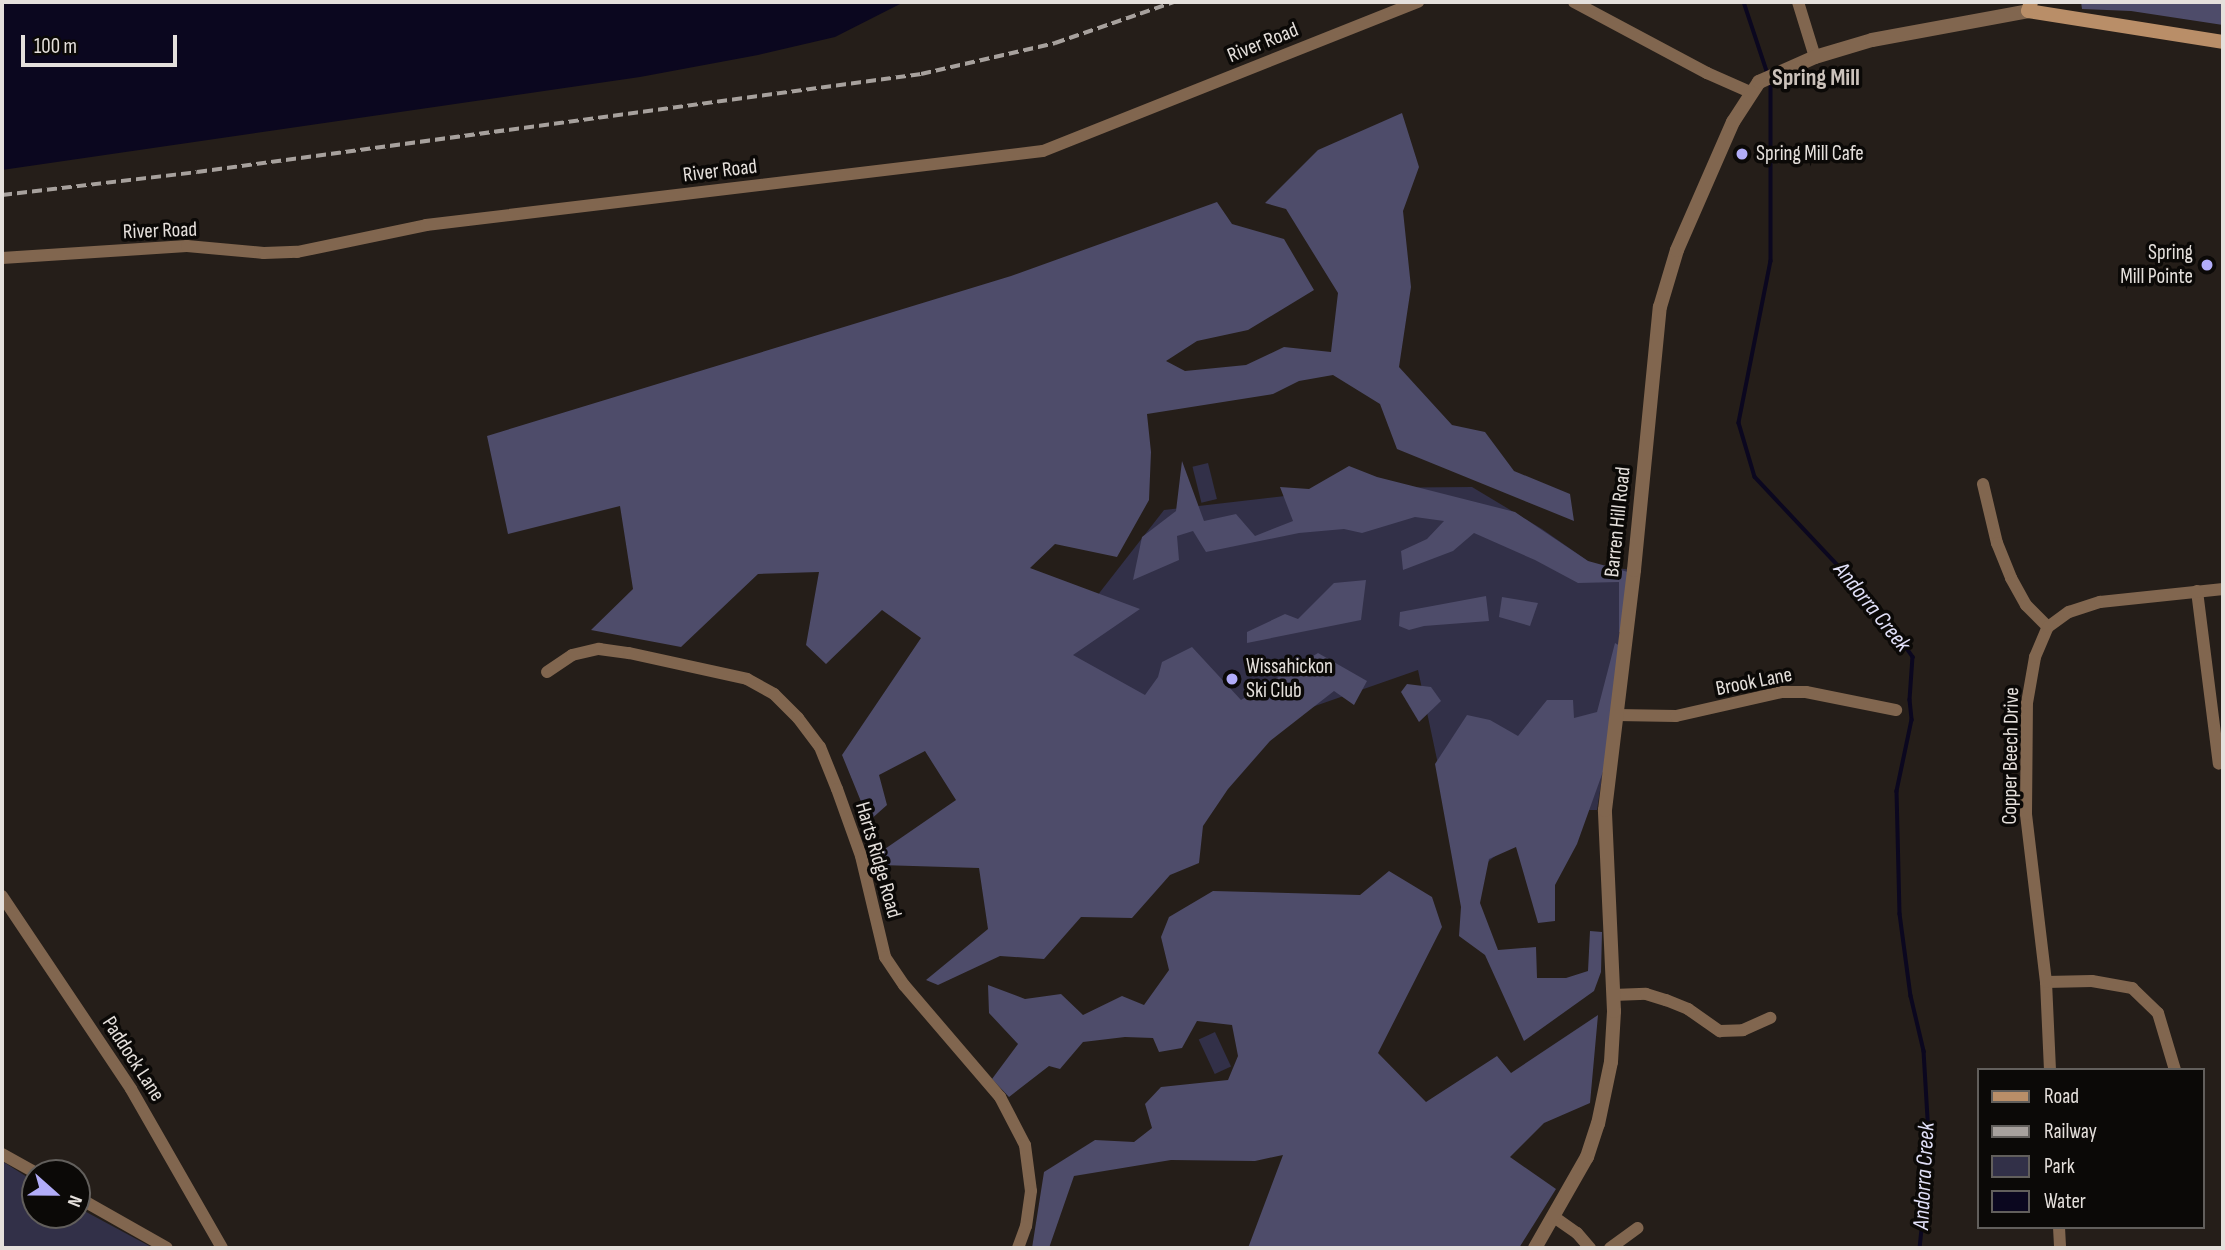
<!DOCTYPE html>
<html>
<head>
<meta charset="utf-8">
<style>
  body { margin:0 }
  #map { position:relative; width:2225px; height:1250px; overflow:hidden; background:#251e19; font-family:"Sofia Sans Condensed",sans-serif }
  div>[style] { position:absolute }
  .green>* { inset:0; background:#323048; transform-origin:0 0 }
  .forest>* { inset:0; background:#4e4c6a }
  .water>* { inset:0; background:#0b071f }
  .stream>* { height:3.5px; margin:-1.75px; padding:0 1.75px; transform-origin:1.75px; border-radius:1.75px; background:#0b071f }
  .minor>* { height:12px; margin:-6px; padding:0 6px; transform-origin:6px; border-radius:6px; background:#81664f }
  .tertiary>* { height:14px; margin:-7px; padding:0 7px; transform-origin:7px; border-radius:7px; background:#81664f }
  .secondary>* { height:14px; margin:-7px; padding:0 7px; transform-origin:7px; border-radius:7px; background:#b98e68 }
  .rail>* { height:3.5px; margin-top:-1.75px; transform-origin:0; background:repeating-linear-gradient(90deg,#a7a19d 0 10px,transparent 0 15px) }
  .dots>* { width:19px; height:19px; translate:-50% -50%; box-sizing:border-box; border:4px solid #0b0907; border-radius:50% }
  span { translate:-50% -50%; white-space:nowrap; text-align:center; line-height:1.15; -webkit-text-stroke:7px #0b0907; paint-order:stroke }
  .street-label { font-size:21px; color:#e5e0dc }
  .poi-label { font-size:21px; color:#e5e0dc }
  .left { translate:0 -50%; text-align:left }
  .right { translate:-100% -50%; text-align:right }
  .water-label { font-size:23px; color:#e1e0f8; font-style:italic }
  .quarter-label { font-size:24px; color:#cbc2bb; font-weight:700 }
  .frame { position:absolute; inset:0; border:4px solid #e5e0dc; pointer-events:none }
  .legend { position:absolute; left:1977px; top:1068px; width:228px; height:161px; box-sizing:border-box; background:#0b0907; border:2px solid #625f5c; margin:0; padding:9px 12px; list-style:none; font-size:21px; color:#e5e0dc }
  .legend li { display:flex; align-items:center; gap:14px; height:35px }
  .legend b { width:35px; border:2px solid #625f5c }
  .north { position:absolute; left:21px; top:1159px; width:70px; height:70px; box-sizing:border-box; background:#0b0907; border:2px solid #625f5c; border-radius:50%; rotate:111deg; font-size:19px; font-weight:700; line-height:28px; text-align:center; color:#e5e0dc }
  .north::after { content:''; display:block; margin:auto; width:24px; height:32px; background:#b2adf9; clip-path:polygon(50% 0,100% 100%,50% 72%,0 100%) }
  .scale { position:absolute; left:21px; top:35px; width:156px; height:32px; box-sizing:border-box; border:4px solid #e5e0dc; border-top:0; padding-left:9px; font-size:21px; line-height:24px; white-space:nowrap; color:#e5e0dc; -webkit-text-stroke:5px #0b0907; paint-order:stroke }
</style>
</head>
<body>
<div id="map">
  <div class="green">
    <div style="left:1208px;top:463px;width:37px;height:16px;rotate:76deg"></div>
    <div style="clip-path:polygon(1472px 487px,1542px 529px,1595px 566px,1634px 570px,1597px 810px,1552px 810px,1463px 882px,1418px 670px,1203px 745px,1098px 761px,1056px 653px,1086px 610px,1164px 510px,1354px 488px)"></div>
    <div style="left:1215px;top:1032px;width:38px;height:18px;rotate:65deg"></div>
    <div style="clip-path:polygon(2px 1161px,35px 1182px,35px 1215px,77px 1215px,77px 1207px,153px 1248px,2px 1248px)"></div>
  </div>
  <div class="forest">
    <div style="clip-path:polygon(2081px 2px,2223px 2px,2223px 25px,2131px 11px,2082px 9px)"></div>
    <div style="clip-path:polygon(1402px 113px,1419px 167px,1403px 211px,1411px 287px,1399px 367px,1452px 425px,1485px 432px,1514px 471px,1570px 494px,1574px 521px,1397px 449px,1380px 404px,1333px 375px,1299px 381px,1273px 394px,1147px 414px,1151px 452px,1149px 500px,1117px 557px,1055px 544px,1030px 568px,1140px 609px,1073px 655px,1145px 695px,1158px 677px,1162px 662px,1192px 647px,1241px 700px,1318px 653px,1367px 681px,1354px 705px,1334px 691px,1270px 741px,1228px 789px,1203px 826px,1199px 863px,1170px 875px,1132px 918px,1081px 917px,1044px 959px,1000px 956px,938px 985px,926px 980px,988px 929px,979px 868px,880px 865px,879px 853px,956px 800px,925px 751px,879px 775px,887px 805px,869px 821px,842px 755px,921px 638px,882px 610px,826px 664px,806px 645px,819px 572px,758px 574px,681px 647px,591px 630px,633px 589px,620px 506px,508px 534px,487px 436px,1011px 276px,1217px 202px,1232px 224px,1284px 239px,1314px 290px,1248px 330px,1197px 341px,1166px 361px,1185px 371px,1246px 365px,1284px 347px,1331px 352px,1338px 293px,1286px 209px,1265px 203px,1318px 150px)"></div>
    <div style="clip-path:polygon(1182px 461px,1204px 521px,1236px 514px,1255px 536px,1293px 521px,1280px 487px,1309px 489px,1349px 466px,1377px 477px,1515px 512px,1588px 561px,1628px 572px,1623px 632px,1619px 632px,1619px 582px,1578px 583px,1535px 560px,1474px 533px,1453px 551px,1403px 570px,1401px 551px,1427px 539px,1444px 521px,1415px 517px,1362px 533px,1344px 529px,1299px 533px,1206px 552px,1193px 531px,1177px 536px,1179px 560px,1133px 580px,1142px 537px,1176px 511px)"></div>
    <div style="clip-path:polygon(1366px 580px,1361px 620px,1247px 643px,1247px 632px,1285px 614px,1298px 619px,1334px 583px)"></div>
    <div style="clip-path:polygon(1486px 596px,1489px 621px,1424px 626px,1409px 630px,1399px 626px,1400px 612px)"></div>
    <div style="clip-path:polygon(1502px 597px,1538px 603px,1530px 626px,1499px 617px)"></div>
    <div style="clip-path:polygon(1615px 643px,1620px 646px,1605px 766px,1577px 844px,1555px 885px,1555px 921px,1538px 923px,1516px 847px,1489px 859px,1480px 903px,1498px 950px,1536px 947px,1537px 978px,1566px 978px,1588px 971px,1590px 931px,1602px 932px,1601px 972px,1594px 991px,1524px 1041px,1485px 955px,1459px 936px,1461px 907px,1435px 764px,1467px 715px,1490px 720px,1518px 736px,1547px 700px,1573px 700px,1574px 718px,1597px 712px)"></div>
    <div style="clip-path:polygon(1407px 684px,1431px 687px,1441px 701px,1419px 722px,1401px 692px)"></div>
    <div style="clip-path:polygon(1389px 871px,1432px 897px,1442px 927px,1378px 1053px,1426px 1102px,1497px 1056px,1511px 1073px,1598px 1015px,1590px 1103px,1544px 1123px,1510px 1157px,1556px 1189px,1519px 1248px,1248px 1248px,1283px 1155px,1255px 1161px,1171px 1160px,1074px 1176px,1049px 1248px,1032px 1248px,1044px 1172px,1095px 1140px,1134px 1142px,1152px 1128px,1145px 1104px,1161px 1087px,1228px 1080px,1238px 1056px,1232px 1025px,1197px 1021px,1182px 1048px,1159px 1052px,1153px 1038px,1125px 1037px,1083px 1042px,1060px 1069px,1049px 1066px,1009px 1097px,992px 1079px,1018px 1044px,989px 1013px,988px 985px,1025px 999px,1061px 994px,1083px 1015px,1122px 996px,1144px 1005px,1169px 970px,1161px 937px,1169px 917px,1213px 891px,1360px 895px)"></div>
  </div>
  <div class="water">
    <div style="clip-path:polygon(2px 2px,904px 2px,835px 37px,758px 55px,640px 77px,2px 170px)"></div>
  </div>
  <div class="stream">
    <div style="left:1744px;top:2px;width:76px;rotate:71.6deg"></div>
    <div style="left:1771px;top:82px;width:179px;rotate:90deg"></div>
    <div style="left:1771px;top:261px;width:165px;rotate:101.2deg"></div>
    <div style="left:1739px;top:423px;width:56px;rotate:73.5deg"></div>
    <div style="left:1755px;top:477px;width:181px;rotate:46.8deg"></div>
    <div style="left:1879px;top:609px;width:59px;rotate:54.7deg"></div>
    <div style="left:1913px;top:657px;width:43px;rotate:94deg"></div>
    <div style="left:1910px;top:700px;width:20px;rotate:84deg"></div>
    <div style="left:1912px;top:720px;width:73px;rotate:101.9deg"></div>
    <div style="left:1897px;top:791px;width:123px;rotate:88.6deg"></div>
    <div style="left:1900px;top:914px;width:83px;rotate:82.4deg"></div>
    <div style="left:1911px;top:996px;width:57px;rotate:76.7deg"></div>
    <div style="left:1924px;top:1051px;width:101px;rotate:86.6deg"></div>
    <div style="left:1930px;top:1152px;width:97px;rotate:95.9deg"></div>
  </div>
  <div class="minor">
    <div style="left:1574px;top:2px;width:151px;rotate:28.1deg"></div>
    <div style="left:1707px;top:73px;width:47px;rotate:23.8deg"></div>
    <div style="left:1798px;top:2px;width:58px;rotate:72.8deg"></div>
    <div style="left:2px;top:258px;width:185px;rotate:-3.7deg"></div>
    <div style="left:187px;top:246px;width:77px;rotate:5.2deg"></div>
    <div style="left:264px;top:253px;width:33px;rotate:-2deg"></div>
    <div style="left:297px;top:252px;width:132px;rotate:-11.8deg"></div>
    <div style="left:426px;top:225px;width:621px;rotate:-6.84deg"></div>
    <div style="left:1043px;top:151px;width:404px;rotate:-21.7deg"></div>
    <div style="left:1983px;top:484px;width:61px;rotate:76.7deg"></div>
    <div style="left:1997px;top:543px;width:38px;rotate:68deg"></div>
    <div style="left:2011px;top:578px;width:31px;rotate:61deg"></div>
    <div style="left:2026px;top:605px;width:31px;rotate:45deg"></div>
    <div style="left:2197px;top:591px;width:174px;rotate:82.8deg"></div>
    <div style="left:547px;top:672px;width:30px;rotate:-34deg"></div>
    <div style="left:572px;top:655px;width:28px;rotate:-13deg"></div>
    <div style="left:599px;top:649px;width:30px;rotate:8deg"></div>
    <div style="left:629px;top:653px;width:121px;rotate:12.4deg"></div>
    <div style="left:747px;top:679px;width:31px;rotate:29deg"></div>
    <div style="left:774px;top:694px;width:34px;rotate:45deg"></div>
    <div style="left:798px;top:718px;width:36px;rotate:53deg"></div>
    <div style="left:820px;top:747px;width:45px;rotate:68deg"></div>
    <div style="left:837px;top:789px;width:71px;rotate:70.3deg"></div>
    <div style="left:861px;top:856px;width:104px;rotate:76.6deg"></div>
    <div style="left:885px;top:957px;width:34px;rotate:56deg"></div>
    <div style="left:904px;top:985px;width:148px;rotate:49.4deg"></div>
    <div style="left:1000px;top:1097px;width:54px;rotate:62.5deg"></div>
    <div style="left:1025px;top:1145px;width:46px;rotate:82.6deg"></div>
    <div style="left:1031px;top:1191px;width:35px;rotate:98deg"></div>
    <div style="left:1026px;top:1226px;width:23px;rotate:110deg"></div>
    <div style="left:1617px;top:715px;width:59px;rotate:1deg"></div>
    <div style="left:1676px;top:716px;width:109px;rotate:-12.8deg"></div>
    <div style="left:1782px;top:692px;width:24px"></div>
    <div style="left:1806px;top:692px;width:92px;rotate:11.3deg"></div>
    <div style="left:2px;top:896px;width:232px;rotate:56.2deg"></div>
    <div style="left:131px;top:1089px;width:183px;rotate:60.2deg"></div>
    <div style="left:2046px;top:982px;width:46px;rotate:-1.2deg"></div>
    <div style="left:2092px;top:981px;width:41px;rotate:9.9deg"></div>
    <div style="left:2132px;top:988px;width:36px;rotate:44deg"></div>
    <div style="left:2158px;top:1013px;width:59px;rotate:73.4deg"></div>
    <div style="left:1613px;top:995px;width:33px;rotate:-2deg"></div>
    <div style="left:1646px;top:994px;width:21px;rotate:17deg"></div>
    <div style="left:1666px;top:1000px;width:24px;rotate:22deg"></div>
    <div style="left:1688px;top:1009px;width:39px;rotate:35deg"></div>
    <div style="left:1720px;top:1031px;width:23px;rotate:-2deg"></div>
    <div style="left:1743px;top:1030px;width:30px;rotate:-24deg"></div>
    <div style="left:2050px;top:1070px;width:88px;rotate:-92.6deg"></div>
    <div style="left:2046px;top:982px;width:169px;rotate:-96.8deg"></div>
    <div style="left:2026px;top:814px;width:111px;rotate:-89.5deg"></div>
    <div style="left:2027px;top:703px;width:47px;rotate:-80.1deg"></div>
    <div style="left:2035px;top:657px;width:33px;rotate:-67deg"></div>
    <div style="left:2048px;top:627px;width:26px;rotate:-36deg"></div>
    <div style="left:2069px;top:612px;width:33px;rotate:-18deg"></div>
    <div style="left:2100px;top:602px;width:124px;rotate:-6deg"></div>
    <div style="left:2px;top:1154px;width:39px;rotate:29deg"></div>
    <div style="left:77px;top:1197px;width:103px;rotate:29.5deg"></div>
    <div style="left:1554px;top:1217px;width:28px;rotate:35deg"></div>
    <div style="left:1577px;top:1233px;width:20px;rotate:49deg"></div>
    <div style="left:2059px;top:1227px;width:21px;rotate:87deg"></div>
    <div style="left:1610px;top:1248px;width:34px;rotate:-36deg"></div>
  </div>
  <div class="tertiary">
    <div style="left:1535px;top:1248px;width:105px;rotate:-60.3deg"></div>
    <div style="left:1587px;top:1157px;width:35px;rotate:-72deg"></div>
    <div style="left:1598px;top:1124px;width:63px;rotate:-78.2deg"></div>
    <div style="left:1611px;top:1062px;width:51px;rotate:-86.6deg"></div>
    <div style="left:1614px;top:1011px;width:201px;rotate:-92.6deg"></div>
    <div style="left:1605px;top:810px;width:242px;rotate:-83.1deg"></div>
    <div style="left:1634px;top:570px;width:264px;rotate:-84.4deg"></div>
    <div style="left:1660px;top:307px;width:59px;rotate:-73.4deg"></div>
    <div style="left:1677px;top:250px;width:140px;rotate:-66.4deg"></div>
    <div style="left:1733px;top:122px;width:48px;rotate:-57deg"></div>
    <div style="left:1759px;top:82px;width:61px;rotate:-24.1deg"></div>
    <div style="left:1815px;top:57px;width:59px;rotate:-16.6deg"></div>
    <div style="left:1872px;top:40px;width:159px;rotate:-10.5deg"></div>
  </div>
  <div class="secondary">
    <div style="left:2031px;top:2px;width:9px;rotate:108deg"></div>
    <div style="left:2028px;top:11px;width:197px;rotate:9deg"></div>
  </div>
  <div class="rail">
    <div style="left:2px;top:195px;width:196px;rotate:-6.7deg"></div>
    <div style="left:197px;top:172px;width:731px;rotate:-7.71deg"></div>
    <div style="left:921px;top:74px;width:138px;rotate:-13deg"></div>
    <div style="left:1055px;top:43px;width:126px;rotate:-19deg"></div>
  </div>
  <div class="dots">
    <div style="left:1742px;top:154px;background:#b2adf9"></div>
    <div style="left:2207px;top:265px;background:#b2adf9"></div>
    <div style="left:1232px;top:679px;background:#b2adf9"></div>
  </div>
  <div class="street-label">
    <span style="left:1263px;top:43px;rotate:-22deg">River Road</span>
    <span style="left:720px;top:171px;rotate:-7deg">River Road</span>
    <span style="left:160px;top:231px;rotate:-2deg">River Road</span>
    <span style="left:1618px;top:522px;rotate:-84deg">Barren Hill Road</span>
    <span style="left:1754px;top:682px;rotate:-11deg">Brook Lane</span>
    <span style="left:2011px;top:756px;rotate:-89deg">Copper Beech Drive</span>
    <span style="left:878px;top:860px;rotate:74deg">Harts Ridge Road</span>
    <span style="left:133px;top:1059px;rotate:57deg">Paddock Lane</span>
  </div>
  <div class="poi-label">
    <span class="left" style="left:1756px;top:154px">Spring Mill Cafe</span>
    <span class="right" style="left:2193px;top:265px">Spring<br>Mill Pointe</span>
    <span class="left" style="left:1246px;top:679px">Wissahickon<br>Ski Club</span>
  </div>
  <div class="water-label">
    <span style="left:1872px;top:607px;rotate:51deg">Andorra Creek</span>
    <span style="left:1924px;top:1176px;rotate:-87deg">Andorra Creek</span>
  </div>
  <div class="quarter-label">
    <span style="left:1816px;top:78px">Spring Mill</span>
  </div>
  <div class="frame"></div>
  <ul class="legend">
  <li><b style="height:9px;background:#b98e68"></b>Road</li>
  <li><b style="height:9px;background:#a7a19d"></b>Railway</li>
  <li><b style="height:19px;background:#323048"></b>Park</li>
  <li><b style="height:19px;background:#0b071f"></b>Water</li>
  </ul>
  <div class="north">N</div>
  <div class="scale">100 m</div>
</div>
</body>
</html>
